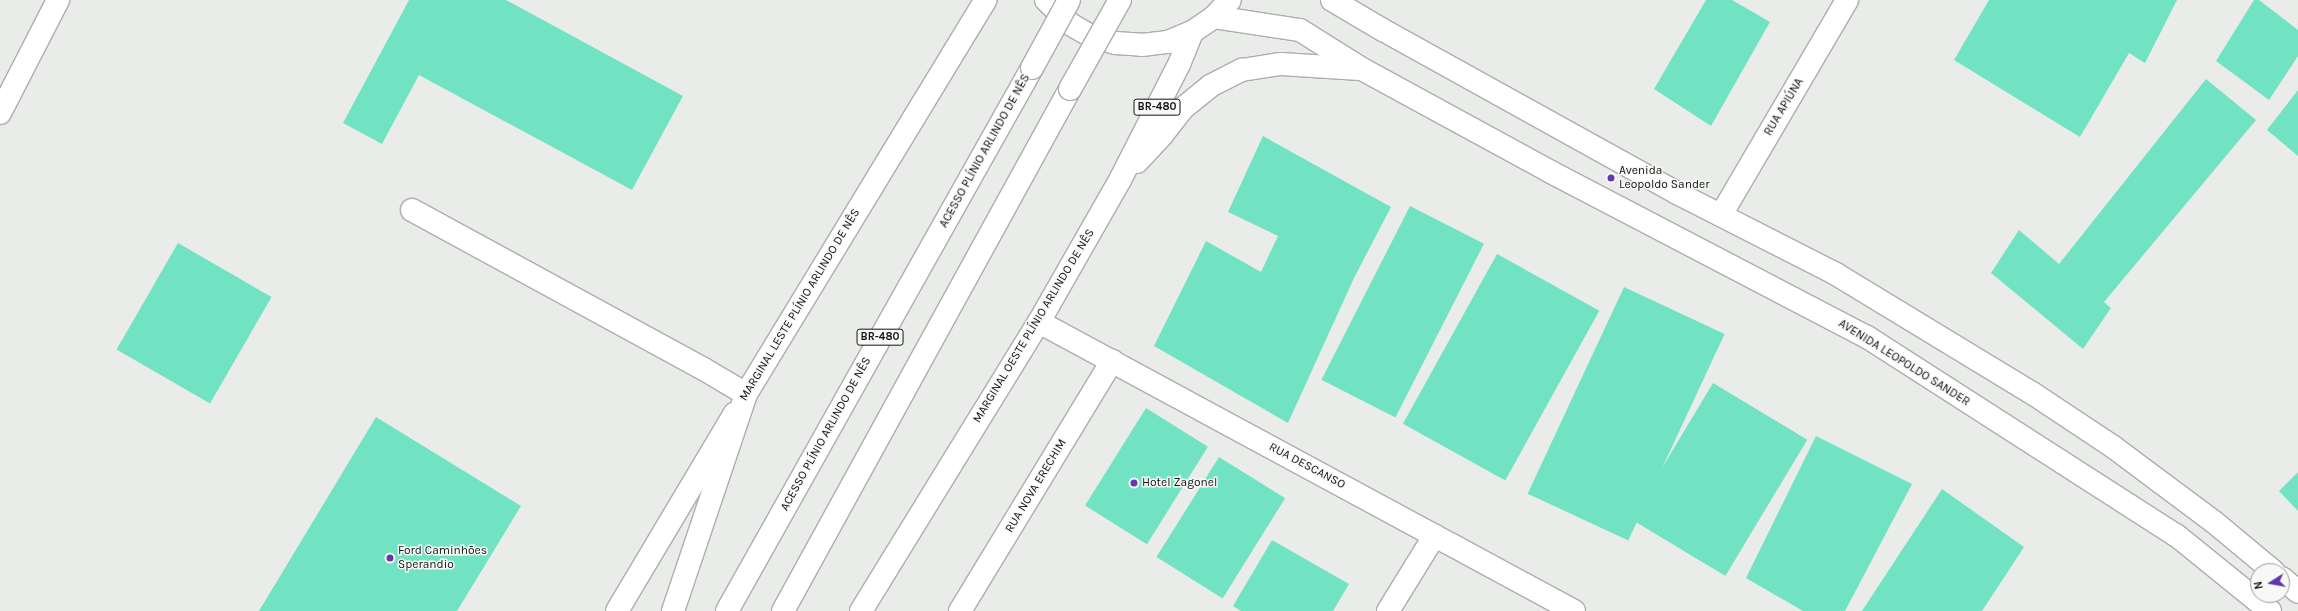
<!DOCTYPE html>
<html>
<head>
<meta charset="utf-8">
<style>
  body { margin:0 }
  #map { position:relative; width:2298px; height:611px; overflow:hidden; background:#eaece9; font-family:Karla,sans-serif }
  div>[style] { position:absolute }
  .building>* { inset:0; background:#72e3c2; transform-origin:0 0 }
  .roads { filter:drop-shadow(1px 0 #acaeac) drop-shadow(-1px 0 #acaeac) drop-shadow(0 1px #acaeac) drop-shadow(0 -1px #acaeac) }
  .minor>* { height:22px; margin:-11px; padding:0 11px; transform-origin:11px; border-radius:11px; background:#fff }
  .major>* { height:22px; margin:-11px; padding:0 11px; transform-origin:11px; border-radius:11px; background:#fff }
  .highway>* { height:22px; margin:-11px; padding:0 11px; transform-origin:11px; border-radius:11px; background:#fff }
  .bridges { filter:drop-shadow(1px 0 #acaeac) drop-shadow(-1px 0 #acaeac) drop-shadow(0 1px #acaeac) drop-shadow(0 -1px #acaeac) }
  .major-bridge>* { height:22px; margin:-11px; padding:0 11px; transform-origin:11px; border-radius:11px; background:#fff }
  .dots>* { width:11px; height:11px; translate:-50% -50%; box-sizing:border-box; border:2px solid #f7f9f6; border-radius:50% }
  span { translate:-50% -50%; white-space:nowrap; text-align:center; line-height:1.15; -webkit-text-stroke:3px #f7f9f6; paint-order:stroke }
  .shield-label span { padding:1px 3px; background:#f7f9f6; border:1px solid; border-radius:3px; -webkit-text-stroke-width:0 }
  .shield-label { font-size:11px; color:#111211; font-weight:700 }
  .street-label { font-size:12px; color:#111211 }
  .poi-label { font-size:12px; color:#111211 }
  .left { translate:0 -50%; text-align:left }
  .north { position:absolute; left:2250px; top:563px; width:40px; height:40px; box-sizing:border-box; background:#f7f9f6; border:1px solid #9b9d9a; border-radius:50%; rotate:259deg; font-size:11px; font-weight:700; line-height:16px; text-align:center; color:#111211 }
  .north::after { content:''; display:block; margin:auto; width:14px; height:18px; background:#6536ad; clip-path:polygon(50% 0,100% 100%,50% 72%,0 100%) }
</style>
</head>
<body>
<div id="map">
  <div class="building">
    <div style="clip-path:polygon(409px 0,506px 0,683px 96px,632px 190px,419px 75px,382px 144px,343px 123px)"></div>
    <div style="clip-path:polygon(1706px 0,1732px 0,1770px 22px,1711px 126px,1654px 89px)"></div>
    <div style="clip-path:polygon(1989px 0,2177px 0,2145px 63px,2129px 53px,2080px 137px,1954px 60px)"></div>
    <div style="clip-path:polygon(2254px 0,2259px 0,2298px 30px,2298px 56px,2269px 100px,2216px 61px)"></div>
    <div style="clip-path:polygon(2206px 79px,2256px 120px,2104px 302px,2111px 308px,2083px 349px,1991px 273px,2019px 230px,2059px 264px)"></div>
    <div style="clip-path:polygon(2298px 90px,2298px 156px,2267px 130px)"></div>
    <div style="clip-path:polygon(1263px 136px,1391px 207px,1354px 278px,1288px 423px,1154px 346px,1206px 241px,1261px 272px,1278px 236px,1228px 212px)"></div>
    <div style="left:1410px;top:206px;width:83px;height:195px;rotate:27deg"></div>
    <div style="left:178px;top:243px;width:108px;height:123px;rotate:30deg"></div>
    <div style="left:1497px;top:254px;width:117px;height:194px;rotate:29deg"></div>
    <div style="left:1624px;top:287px;width:111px;height:228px;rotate:25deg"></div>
    <div style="left:1713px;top:383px;width:110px;height:159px;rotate:31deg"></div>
    <div style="left:1146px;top:408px;width:73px;height:115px;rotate:32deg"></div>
    <div style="clip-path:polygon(376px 417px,521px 506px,457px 611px,259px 611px)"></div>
    <div style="clip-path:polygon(1816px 436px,1912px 484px,1845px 611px,1803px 611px,1746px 578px)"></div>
    <div style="left:1219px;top:457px;width:78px;height:118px;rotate:32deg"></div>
    <div style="clip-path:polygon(2298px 472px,2298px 511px,2279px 491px)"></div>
    <div style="clip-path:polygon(1942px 489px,2024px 547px,1982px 611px,1862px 611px)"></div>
    <div style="clip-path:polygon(1272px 540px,1349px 584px,1333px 611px,1241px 611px,1233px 606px)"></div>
  </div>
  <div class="roads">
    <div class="minor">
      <div style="left:0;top:113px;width:127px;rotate:-62.8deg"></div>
      <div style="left:412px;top:210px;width:330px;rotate:28.6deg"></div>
      <div style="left:702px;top:368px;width:51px;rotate:30.6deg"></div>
      <div style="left:1721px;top:215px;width:249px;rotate:-59.6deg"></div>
      <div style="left:1039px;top:322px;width:608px;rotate:28.38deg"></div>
      <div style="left:960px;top:611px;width:293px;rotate:-58.7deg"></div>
      <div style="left:1388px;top:611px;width:89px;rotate:-58.3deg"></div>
    </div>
    <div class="major">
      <div style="left:617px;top:611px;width:230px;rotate:-59.2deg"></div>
      <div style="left:727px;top:611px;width:623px;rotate:-60.68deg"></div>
      <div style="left:783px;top:611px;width:596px;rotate:-61.2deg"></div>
    </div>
    <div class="highway">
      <div style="left:1046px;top:0;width:34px;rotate:45deg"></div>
      <div style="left:1070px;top:24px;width:24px;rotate:30deg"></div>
      <div style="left:1091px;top:36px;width:26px;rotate:16deg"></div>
      <div style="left:1116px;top:43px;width:26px;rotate:4deg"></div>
      <div style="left:1142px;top:45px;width:26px;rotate:-7deg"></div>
      <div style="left:1168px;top:42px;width:26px;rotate:-23deg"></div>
      <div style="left:1192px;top:32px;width:27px;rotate:-34deg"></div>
      <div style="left:1214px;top:17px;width:23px;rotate:-47deg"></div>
      <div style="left:1332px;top:0;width:59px;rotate:30.5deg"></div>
      <div style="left:1383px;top:30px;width:336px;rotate:29deg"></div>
      <div style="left:1677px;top:193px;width:178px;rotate:27deg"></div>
      <div style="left:1836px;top:274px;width:229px;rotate:31.3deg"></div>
      <div style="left:2032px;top:393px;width:96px;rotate:33.5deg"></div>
      <div style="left:2112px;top:446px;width:127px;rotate:36.7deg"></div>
      <div style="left:2214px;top:522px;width:77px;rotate:39.7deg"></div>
      <div style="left:1214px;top:17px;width:87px;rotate:8.6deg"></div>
      <div style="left:1300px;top:30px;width:73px;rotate:32.2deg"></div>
      <div style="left:1362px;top:69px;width:215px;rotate:28.6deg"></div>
      <div style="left:1551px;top:172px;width:356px;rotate:27.6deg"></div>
      <div style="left:1867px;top:337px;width:367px;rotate:32.7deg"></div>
      <div style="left:2176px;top:535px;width:121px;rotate:39deg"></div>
      <div style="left:1137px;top:162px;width:37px;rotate:-47deg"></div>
      <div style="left:1162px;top:135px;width:33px;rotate:-52deg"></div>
      <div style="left:1182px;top:109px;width:36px;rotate:-39deg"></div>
      <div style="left:1210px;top:86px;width:36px;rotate:-27deg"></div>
      <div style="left:1242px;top:70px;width:39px;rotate:-9deg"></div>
      <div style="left:1281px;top:64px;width:79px;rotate:3.6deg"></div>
      <div style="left:2282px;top:578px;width:21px;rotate:41deg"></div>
      <div style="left:673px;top:611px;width:229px;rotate:-71.4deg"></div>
      <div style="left:746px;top:394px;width:461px;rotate:-58.7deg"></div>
      <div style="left:861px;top:611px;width:339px;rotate:-58.4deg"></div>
      <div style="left:1039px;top:322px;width:163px;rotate:-60.3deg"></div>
      <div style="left:1120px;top:180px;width:132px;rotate:-63deg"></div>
      <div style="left:1180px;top:62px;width:32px;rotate:-68deg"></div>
    </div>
  </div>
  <div class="bridges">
    <div class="major-bridge">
      <div style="left:1032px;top:68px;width:77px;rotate:-61.4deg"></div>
      <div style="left:1070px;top:89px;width:102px;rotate:-60.7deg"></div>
    </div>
  </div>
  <div class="dots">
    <div style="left:1611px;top:178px;background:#6536ad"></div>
    <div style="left:1134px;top:483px;background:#6536ad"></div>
    <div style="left:390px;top:558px;background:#6536ad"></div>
  </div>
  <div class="shield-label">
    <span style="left:1157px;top:107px">BR-480</span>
    <span style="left:880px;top:337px">BR-480</span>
  </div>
  <div class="street-label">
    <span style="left:1784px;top:107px;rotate:-59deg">RUA APIÚNA</span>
    <span style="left:985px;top:151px;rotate:-61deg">ACESSO PLÍNIO ARLINDO DE NÊS</span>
    <span style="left:800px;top:305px;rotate:-59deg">MARGINAL LESTE PLÍNIO ARLINDO DE NÊS</span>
    <span style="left:1034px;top:326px;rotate:-59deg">MARGINAL OESTE PLÍNIO ARLINDO DE NÊS</span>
    <span style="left:1904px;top:363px;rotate:32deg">AVENIDA LEOPOLDO SANDER</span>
    <span style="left:826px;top:434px;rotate:-61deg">ACESSO PLÍNIO ARLINDO DE NÊS</span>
    <span style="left:1307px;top:466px;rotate:28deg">RUA DESCANSO</span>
    <span style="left:1036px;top:486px;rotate:-59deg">RUA NOVA ERECHIM</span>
  </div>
  <div class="poi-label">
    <span class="left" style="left:1619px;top:178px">Avenida<br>Leopoldo Sander</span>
    <span class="left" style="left:1142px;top:483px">Hotel Zagonel</span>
    <span class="left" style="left:398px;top:558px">Ford Caminhões<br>Sperandio</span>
  </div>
  <div class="north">N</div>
</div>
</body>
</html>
